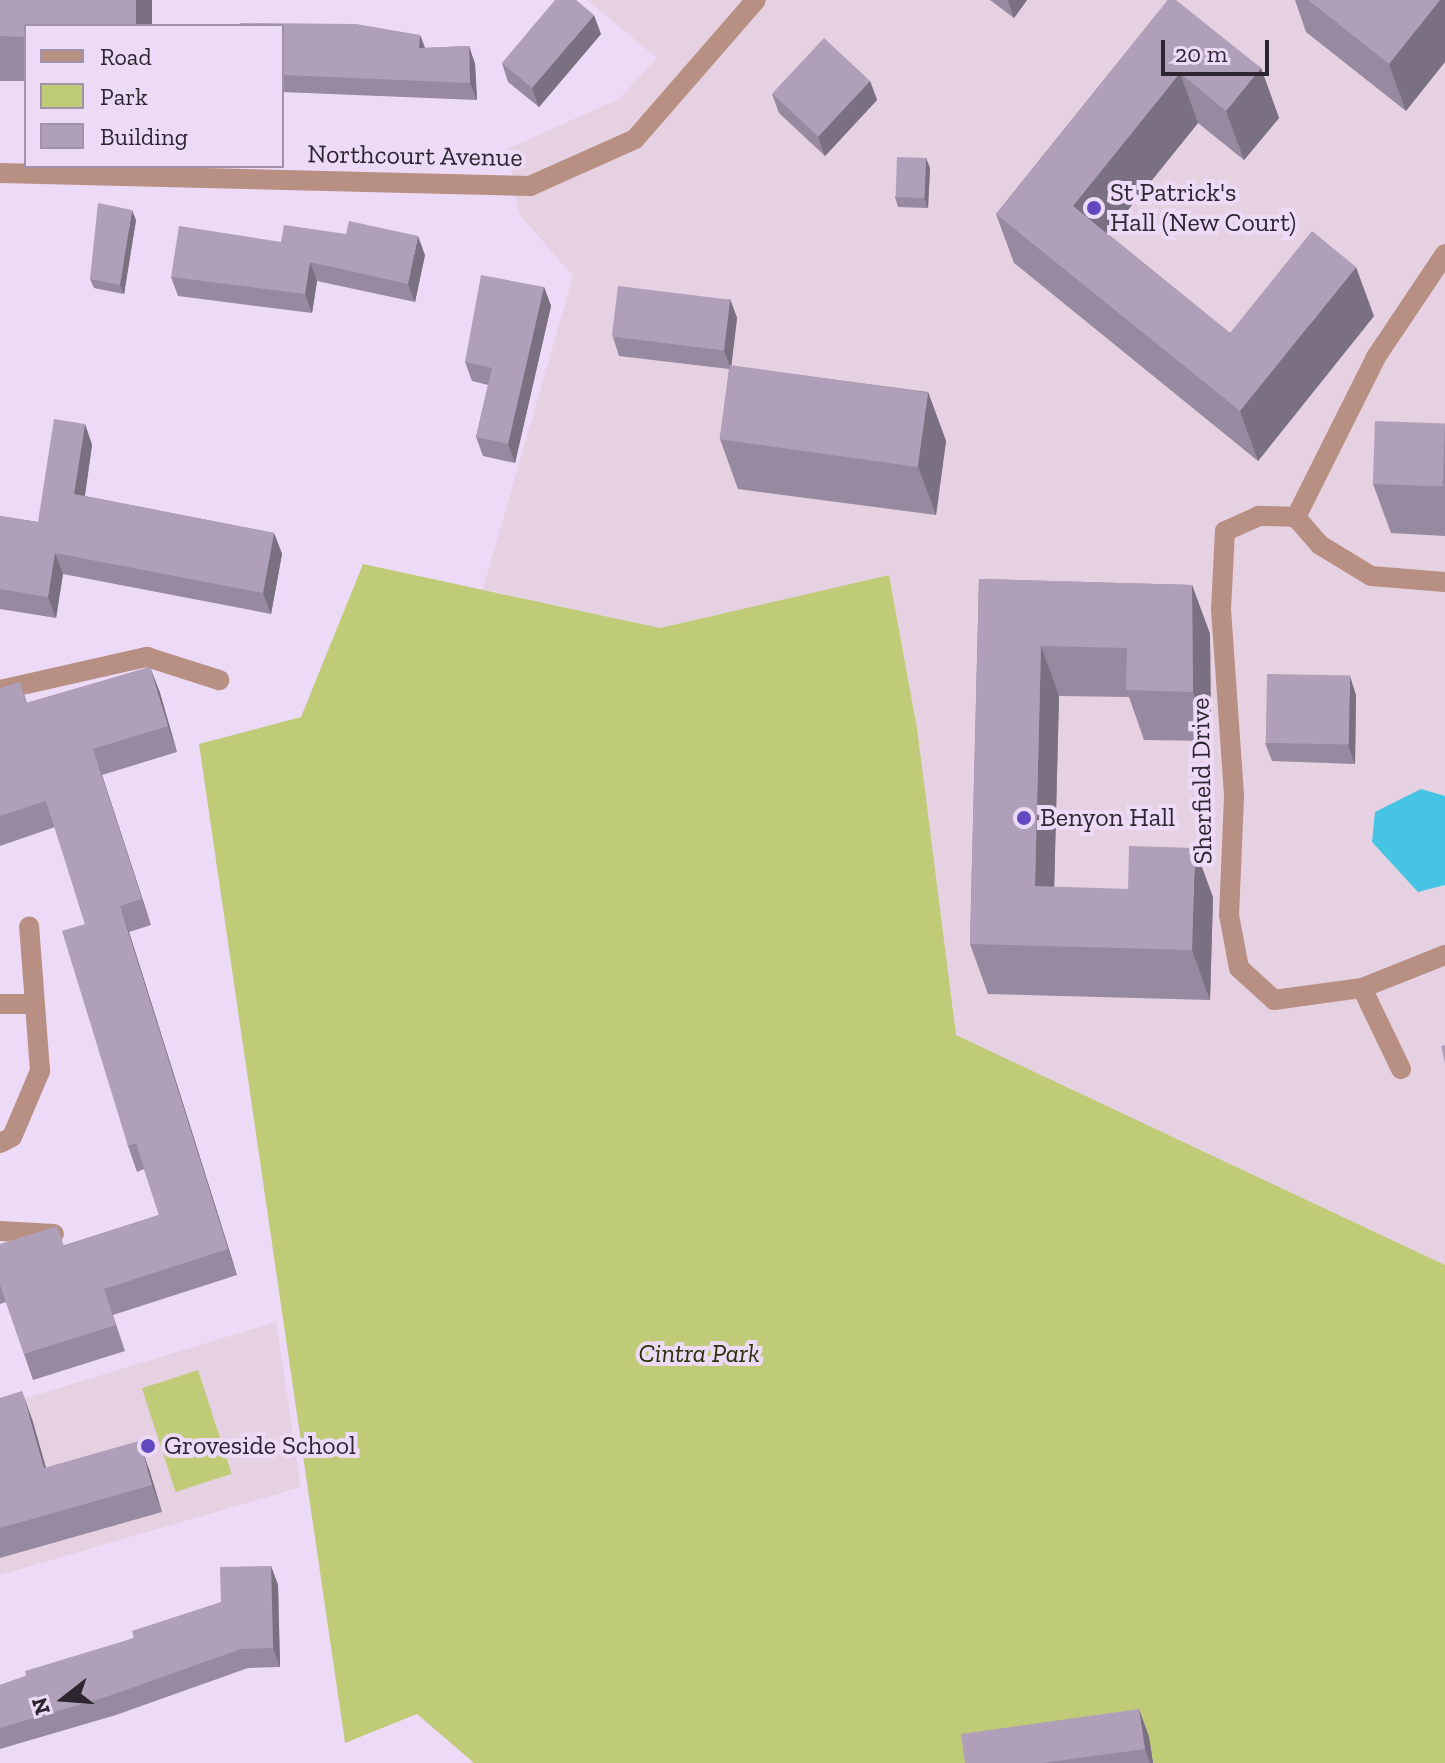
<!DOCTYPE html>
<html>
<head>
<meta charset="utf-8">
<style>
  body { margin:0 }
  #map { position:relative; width:1445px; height:1763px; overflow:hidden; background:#eddaf7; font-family:"Zilla Slab",serif }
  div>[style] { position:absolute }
  .education>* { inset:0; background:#e5d1e1 }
  .green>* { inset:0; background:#c0cb78; transform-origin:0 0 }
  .water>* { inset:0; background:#45c4e4 }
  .minor>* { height:20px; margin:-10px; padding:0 10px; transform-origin:10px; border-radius:10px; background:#b88f83 }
  .wall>* { inset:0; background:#97899f }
  .shaded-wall>* { inset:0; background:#7b6f82; transform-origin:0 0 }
  .building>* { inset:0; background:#b09fb9; transform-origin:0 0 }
  .dots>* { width:22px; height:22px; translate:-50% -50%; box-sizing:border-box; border:4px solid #eddaf7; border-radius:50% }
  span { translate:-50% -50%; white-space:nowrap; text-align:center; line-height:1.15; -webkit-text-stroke:8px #eddaf7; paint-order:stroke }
  .street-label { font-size:26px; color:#2d2631 }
  .poi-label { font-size:26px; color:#2d2631 }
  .left { translate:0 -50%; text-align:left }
  .park-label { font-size:26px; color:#2b2f07; font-style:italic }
  .legend { position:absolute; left:24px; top:24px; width:260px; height:144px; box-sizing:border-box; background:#eddaf7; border:2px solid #a092a8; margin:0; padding:10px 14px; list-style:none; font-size:24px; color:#2d2631 }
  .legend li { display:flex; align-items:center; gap:16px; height:40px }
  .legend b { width:40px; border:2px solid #a092a8 }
  .north { position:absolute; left:24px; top:1659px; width:80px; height:80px; -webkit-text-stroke:6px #eddaf7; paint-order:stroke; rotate:253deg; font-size:22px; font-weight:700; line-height:32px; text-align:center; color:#2d2631 }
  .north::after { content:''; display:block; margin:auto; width:28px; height:36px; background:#2d2631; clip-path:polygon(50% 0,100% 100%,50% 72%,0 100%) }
  .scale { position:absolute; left:1161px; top:40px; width:108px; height:36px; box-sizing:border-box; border:4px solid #2d2631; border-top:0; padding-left:10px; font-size:24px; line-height:28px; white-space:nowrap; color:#2d2631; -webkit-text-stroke:6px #eddaf7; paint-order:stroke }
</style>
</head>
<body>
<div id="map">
  <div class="education">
    <div style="clip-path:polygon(587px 0,1445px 0,1445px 1265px,955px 1035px,917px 728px,889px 575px,660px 628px,483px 589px,573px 276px,519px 214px,507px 149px,619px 99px,657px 58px)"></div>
    <div style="clip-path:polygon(276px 1322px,301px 1487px,0 1575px,0 1406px)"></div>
  </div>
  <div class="green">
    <div style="clip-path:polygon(363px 564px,660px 628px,889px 575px,917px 728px,956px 1035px,1445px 1265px,1445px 1763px,474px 1763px,417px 1714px,345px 1743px,199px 744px,301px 717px)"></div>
    <div style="left:198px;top:1370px;width:109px;height:59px;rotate:72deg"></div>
  </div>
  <div class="water">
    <div style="clip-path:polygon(1421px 789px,1445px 796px,1445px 885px,1418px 892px,1372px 842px,1375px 812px)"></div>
  </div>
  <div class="minor">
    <div style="left:0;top:173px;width:530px;rotate:1.41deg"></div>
    <div style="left:530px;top:186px;width:115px;rotate:-24.1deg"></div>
    <div style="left:635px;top:139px;width:184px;rotate:-49deg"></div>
    <div style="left:1296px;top:517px;width:179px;rotate:-63.4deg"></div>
    <div style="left:1376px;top:357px;width:124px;rotate:-56.2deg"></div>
    <div style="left:1445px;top:582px;width:74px;rotate:-175.4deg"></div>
    <div style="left:1371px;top:576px;width:60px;rotate:-148.7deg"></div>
    <div style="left:1320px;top:545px;width:37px;rotate:-131deg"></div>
    <div style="left:1296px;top:517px;width:37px;rotate:-178deg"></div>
    <div style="left:1259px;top:516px;width:37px;rotate:156deg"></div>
    <div style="left:1225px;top:531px;width:78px;rotate:92.9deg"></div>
    <div style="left:1221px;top:609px;width:188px;rotate:86deg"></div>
    <div style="left:1234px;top:797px;width:118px;rotate:92.4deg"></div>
    <div style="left:1229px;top:915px;width:54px;rotate:79.3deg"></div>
    <div style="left:1239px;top:968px;width:47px;rotate:42.4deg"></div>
    <div style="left:1274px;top:1000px;width:89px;rotate:-7.8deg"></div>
    <div style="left:1362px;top:988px;width:89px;rotate:-21.7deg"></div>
    <div style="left:0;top:690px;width:151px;rotate:-12.7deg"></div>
    <div style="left:147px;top:657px;width:76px;rotate:17.7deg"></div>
    <div style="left:1362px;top:988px;width:90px;rotate:64.3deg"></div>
    <div style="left:0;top:1004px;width:34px"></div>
    <div style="left:0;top:1143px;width:13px;rotate:-27deg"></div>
    <div style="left:12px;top:1137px;width:72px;rotate:-67deg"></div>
    <div style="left:40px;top:1071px;width:145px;rotate:-94.3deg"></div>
    <div style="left:0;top:1231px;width:54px;rotate:3.2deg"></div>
  </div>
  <div class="wall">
    <div style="clip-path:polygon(0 0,152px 0,152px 26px,26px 26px,26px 81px,0 81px)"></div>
    <div style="clip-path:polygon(990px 0,1027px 0,1014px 18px)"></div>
    <div style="clip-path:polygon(1168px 0,1261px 68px,1279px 118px,1244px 160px,1198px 123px,1108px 234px,1230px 333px,1374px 316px,1258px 461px,1014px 263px,996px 214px)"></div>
    <div style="clip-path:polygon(1295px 0,1445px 0,1406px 111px,1306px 32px)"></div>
    <div style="clip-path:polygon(282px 26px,420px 35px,425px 48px,469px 46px,475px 64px,477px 100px,282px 92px)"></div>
    <div style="clip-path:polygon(601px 34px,539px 107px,508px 82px,502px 63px)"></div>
    <div style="clip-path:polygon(870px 81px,877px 100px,825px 156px,779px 113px,772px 94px)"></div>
    <div style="clip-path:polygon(926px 158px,930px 168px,928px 208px,898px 207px,895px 197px)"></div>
    <div style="clip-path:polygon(136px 220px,124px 294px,94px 288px,90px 279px)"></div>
    <div style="clip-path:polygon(281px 242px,425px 255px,415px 302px,317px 281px,312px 313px,178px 296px,171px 277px)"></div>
    <div style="clip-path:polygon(544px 287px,551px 306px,515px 463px,483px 456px,476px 437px,488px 385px,472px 381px,465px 362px)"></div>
    <div style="clip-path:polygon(730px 299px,737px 318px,731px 366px,928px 392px,946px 441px,936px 515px,738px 489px,720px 439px,729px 369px,619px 356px,613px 337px)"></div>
    <div style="clip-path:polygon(85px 424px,92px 445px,85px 496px,274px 533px,282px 554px,271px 614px,63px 574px,56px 618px,0 609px,0 516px,38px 522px)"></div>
    <div style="clip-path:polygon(1445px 424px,1445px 536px,1391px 533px,1373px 484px)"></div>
    <div style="clip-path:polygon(979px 579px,1192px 585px,1210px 634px,1211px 741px,1144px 740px,1129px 697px,1059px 696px,1054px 887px,1213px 897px,1210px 1000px,988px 994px,970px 944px)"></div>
    <div style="clip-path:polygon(150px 667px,160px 693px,177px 752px,102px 775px,151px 925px,129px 932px,237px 1275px,113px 1315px,125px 1351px,33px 1380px,6px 1302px,0 1304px,0 1244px,65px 1245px,159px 1215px,144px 1169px,137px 1172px,128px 1146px,85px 924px,55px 827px,0 846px,0 688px,20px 682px,27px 703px)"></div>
    <div style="clip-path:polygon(1356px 695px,1355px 764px,1272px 761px,1265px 743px)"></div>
    <div style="clip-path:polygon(0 1398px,32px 1419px,46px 1468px,149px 1469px,162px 1512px,0 1558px)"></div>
    <div style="clip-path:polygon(271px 1566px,278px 1585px,280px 1667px,248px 1668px,116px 1715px,0 1749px,0 1685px,134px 1638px,221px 1602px)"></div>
    <div style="clip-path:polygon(1139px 1709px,1149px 1737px,1153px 1763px,965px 1763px)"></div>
  </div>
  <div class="shaded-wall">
    <div style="left:136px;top:0;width:16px;height:26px"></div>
    <div style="clip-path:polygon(1008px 0,1027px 0,1014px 18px)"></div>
    <div style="clip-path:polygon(1440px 0,1445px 0,1445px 62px,1406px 111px,1389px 64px)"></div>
    <div style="clip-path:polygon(594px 15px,601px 34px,539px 107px,532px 88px)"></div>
    <div style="clip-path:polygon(420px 35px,427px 53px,419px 48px)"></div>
    <div style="clip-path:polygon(469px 46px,475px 64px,477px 100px,470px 83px)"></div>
    <div style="clip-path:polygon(1261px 68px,1279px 118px,1244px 160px,1226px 111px)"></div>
    <div style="clip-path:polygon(1180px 73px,1198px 123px,1091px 256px,1073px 206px)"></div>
    <div style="clip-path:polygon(870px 81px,877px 100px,825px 156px,818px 137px)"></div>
    <div style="clip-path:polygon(926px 158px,930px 168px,928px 208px,924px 198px)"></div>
    <div style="clip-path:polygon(132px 210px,136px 220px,124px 294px,120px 285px)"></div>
    <div style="clip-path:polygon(418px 236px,425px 255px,415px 302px,408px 284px)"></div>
    <div style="clip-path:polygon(310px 262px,317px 281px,312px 313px,305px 294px)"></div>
    <div style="clip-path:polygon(1356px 267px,1374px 316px,1258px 461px,1240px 411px)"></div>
    <div style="clip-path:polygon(544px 287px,551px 306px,515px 463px,508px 444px)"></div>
    <div style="clip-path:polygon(730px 299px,737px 318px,731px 369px,724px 350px)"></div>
    <div style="clip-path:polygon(928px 392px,946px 441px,936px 515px,918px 466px)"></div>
    <div style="clip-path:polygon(85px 424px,92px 445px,82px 515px,74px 494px)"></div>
    <div style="clip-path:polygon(274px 533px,282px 554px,271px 614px,263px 593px)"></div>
    <div style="clip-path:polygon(55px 553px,63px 574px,56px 618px,48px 597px)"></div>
    <div style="clip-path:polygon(1192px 585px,1210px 634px,1211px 741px,1193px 692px)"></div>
    <div style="clip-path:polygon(1041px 646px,1059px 696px,1053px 936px,1035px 886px)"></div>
    <div style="clip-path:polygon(150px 667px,160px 693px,177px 752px,168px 726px)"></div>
    <div style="clip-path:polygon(1350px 676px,1356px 695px,1355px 764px,1348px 745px)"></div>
    <div style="clip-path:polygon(93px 749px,102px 775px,151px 925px,142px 899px)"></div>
    <div style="clip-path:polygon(1195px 848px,1213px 897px,1210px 1000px,1192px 950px)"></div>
    <div style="clip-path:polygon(120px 906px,129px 932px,237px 1275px,228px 1249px)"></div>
    <div style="clip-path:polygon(22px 1391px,32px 1419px,54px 1496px,44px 1468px)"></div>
    <div style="clip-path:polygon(139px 1441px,149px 1469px,162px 1512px,152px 1485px)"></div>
    <div style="clip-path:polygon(271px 1566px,278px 1585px,280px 1667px,273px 1648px)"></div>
    <div style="clip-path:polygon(1139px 1709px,1149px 1737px,1153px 1763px,1150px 1763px,1145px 1749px)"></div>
  </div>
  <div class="building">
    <div style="clip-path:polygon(0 0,136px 0,136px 26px,26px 26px,26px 37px,0 36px)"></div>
    <div style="clip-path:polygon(555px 0,576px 0,594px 15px,532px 88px,502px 63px)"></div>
    <div style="clip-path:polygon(1168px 0,1176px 0,1261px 68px,1226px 111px,1180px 73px,1073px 206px,1230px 333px,1312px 231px,1356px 267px,1240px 411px,996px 214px)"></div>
    <div style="clip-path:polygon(1308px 0,1440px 0,1389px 64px)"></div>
    <div style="clip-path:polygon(240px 23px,356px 24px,420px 35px,419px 48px,469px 46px,470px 83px,282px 75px,282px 26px,240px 26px)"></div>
    <div style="left:824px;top:38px;width:63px;height:76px;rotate:43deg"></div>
    <div style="left:897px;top:157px;width:29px;height:40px;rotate:2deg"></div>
    <div style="clip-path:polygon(98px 203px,132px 210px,120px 285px,90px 279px)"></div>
    <div style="clip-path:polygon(349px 221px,418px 236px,408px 284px,310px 262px,305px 294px,171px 277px,179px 226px,281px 242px,284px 225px,346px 234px)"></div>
    <div style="clip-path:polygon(481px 275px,544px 287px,508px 444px,476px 437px,492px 368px,465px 362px)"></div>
    <div style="left:618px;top:286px;width:113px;height:51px;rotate:7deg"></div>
    <div style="left:730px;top:365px;width:200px;height:75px;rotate:8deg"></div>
    <div style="clip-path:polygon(54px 419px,85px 424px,74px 494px,274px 533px,263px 593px,55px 553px,48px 597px,0 589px,0 516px,38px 522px)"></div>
    <div style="left:1375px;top:421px;width:70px;height:63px;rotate:2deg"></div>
    <div style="clip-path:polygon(979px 579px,1192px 585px,1193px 692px,1126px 690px,1127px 648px,1041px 646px,1035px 886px,1128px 889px,1129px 846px,1195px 848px,1192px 950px,970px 944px)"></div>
    <div style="clip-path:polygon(150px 667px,168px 726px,93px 749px,142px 899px,120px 906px,228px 1249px,104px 1289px,116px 1325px,24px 1354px,0 1285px,0 1244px,57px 1226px,64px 1246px,159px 1215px,136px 1143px,128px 1146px,62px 931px,85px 924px,46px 801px,0 816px,0 688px,20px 682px,26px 703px)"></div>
    <div style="left:1267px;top:674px;width:83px;height:69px;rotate:1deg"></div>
    <div style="clip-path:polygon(1445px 1045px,1445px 1063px,1441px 1046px)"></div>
    <div style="clip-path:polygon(22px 1391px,44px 1468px,139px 1441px,152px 1485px,0 1528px,0 1398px)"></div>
    <div style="clip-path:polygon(271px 1566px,273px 1648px,241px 1649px,109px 1696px,0 1728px,0 1685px,26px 1676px,25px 1671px,134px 1638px,132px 1631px,221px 1602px,220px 1567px)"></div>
    <div style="clip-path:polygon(1139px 1709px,1145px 1749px,1042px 1763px,965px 1763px,961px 1734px)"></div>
  </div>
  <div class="dots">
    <div style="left:1094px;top:208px;background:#6248c1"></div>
    <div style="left:1024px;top:818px;background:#6248c1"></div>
    <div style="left:148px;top:1446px;background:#6248c1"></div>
  </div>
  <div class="street-label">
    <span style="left:415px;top:156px;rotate:1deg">Northcourt Avenue</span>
    <span style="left:1202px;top:781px;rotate:-91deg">Sherfield Drive</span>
  </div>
  <div class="poi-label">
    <span class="left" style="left:1110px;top:208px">St Patrick's<br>Hall (New Court)</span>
    <span class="left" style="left:1040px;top:818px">Benyon Hall</span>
    <span class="left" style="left:164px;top:1446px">Groveside School</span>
  </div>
  <div class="park-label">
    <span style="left:699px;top:1354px">Cintra Park</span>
  </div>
  <ul class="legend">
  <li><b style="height:10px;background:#b88f83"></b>Road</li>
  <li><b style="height:22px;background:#c0cb78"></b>Park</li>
  <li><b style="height:22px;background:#b09fb9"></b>Building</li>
  </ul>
  <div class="north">N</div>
  <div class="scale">20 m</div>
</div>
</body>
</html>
